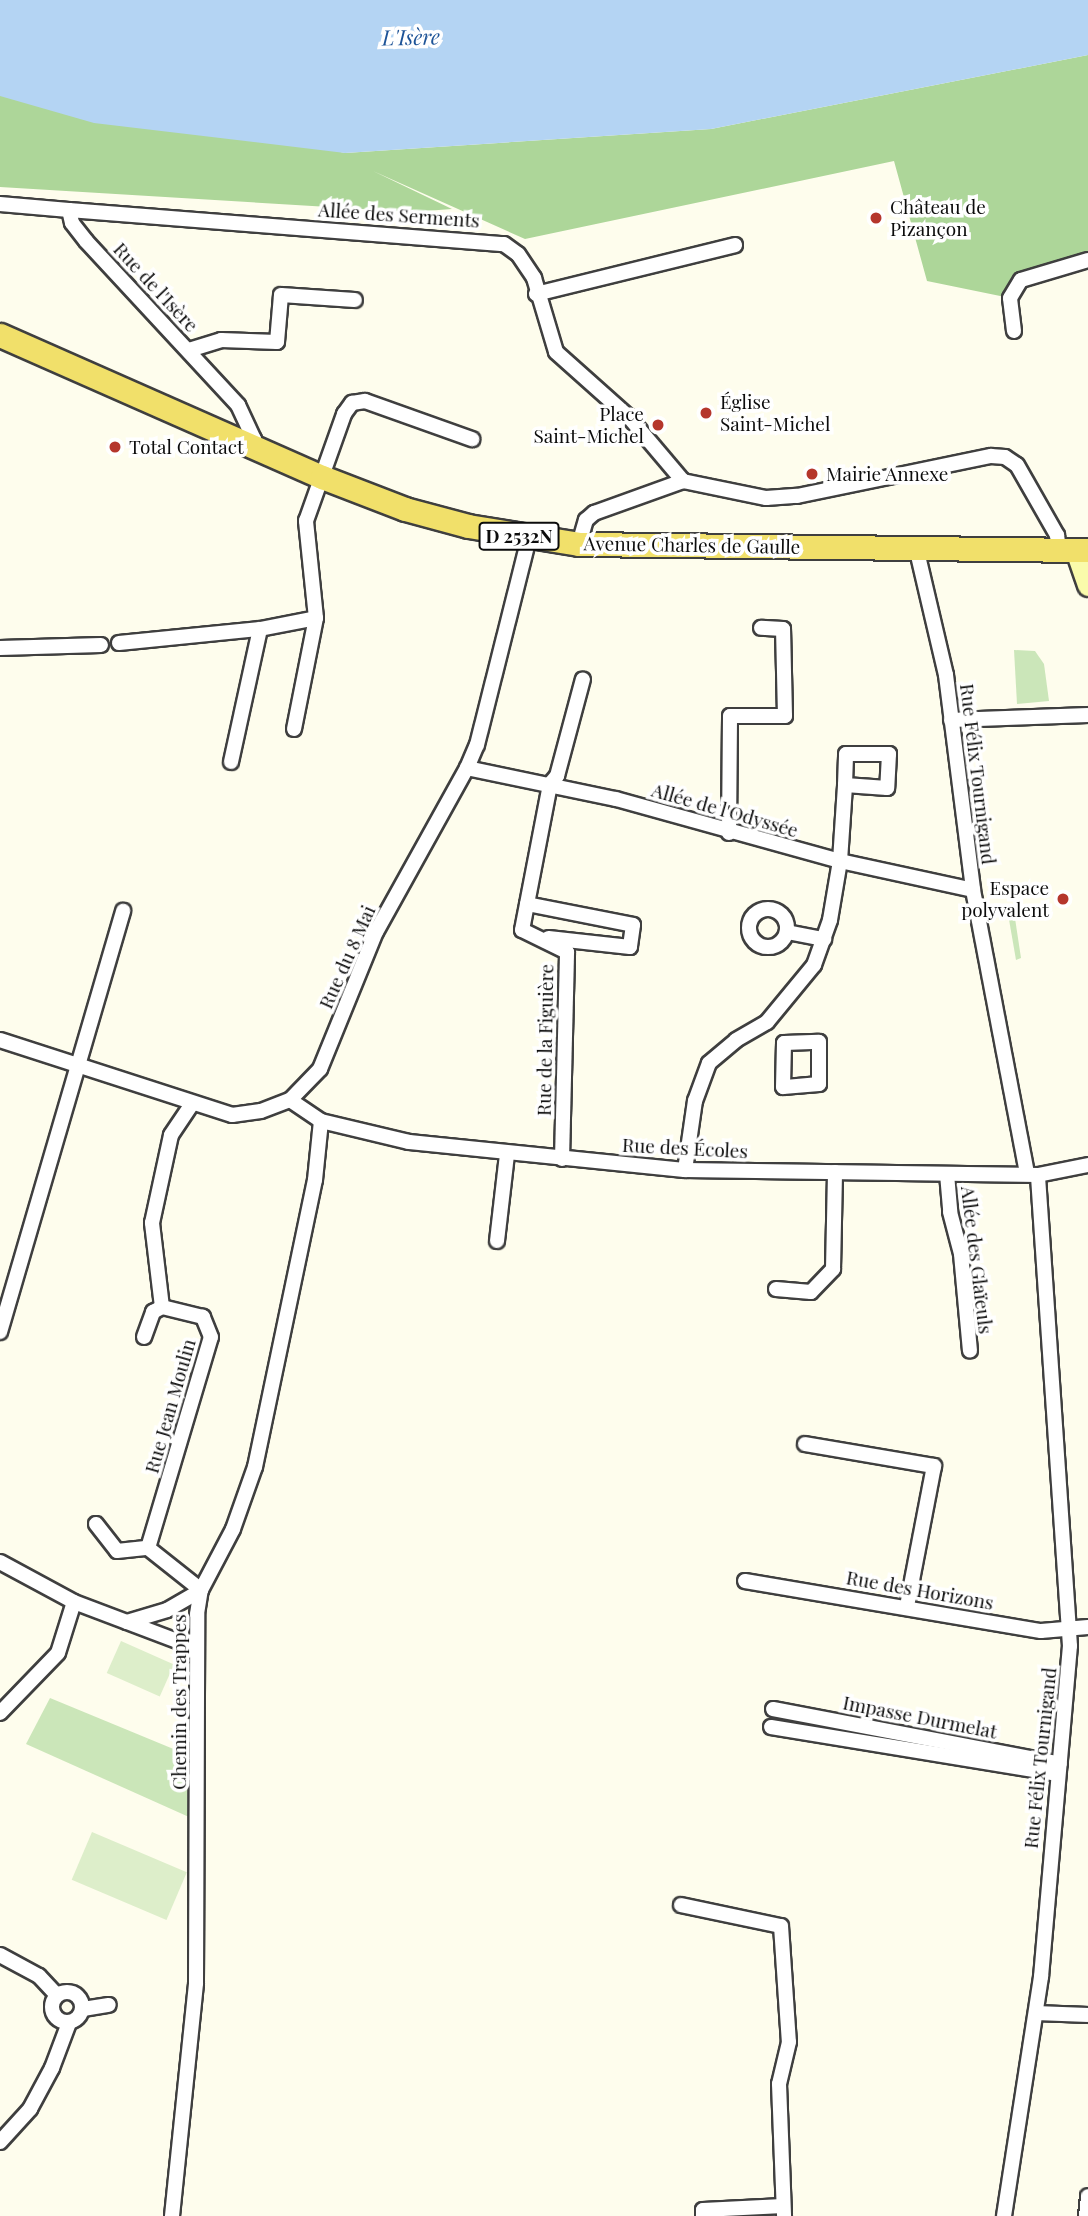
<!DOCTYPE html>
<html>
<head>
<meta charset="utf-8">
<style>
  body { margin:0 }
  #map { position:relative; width:1088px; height:2216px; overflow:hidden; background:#fefded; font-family:"Playfair Display",serif }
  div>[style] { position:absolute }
  .green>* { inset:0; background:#cbe6b9 }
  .forest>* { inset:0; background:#add699 }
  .pitch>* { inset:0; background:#ddeeca; transform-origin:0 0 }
  .water>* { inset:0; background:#b4d4f3 }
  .roads { filter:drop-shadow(2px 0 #3f3f3f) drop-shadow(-2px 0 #3f3f3f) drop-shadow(0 2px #3f3f3f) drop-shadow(0 -2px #3f3f3f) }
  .street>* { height:14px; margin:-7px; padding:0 7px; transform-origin:7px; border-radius:7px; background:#fff }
  .street>.ring { margin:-7px; padding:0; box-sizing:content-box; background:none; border:14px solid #fff; border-radius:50% }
  .secondary>* { height:21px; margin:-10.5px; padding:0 10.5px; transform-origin:10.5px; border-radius:10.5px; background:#fafbab }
  .primary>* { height:23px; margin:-11.5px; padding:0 11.5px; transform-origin:11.5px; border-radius:11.5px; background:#f1e06a }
  .dots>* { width:19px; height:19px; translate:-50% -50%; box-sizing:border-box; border:4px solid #fff; border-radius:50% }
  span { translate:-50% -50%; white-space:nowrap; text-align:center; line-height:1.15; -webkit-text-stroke:7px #fff; paint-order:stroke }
  .shield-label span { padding:2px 5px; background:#fff; border:2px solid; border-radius:5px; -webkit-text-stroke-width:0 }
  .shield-label { font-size:18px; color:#0c0c0c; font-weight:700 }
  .poi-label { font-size:19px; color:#0c0c0c }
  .left { translate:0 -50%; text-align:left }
  .right { translate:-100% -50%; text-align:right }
  .street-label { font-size:19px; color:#0c0c0c }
  .water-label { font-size:21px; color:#1d5397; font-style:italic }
</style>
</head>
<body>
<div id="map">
  <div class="green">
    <div style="clip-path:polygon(1014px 650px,1035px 651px,1044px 664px,1049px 701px,1017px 704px)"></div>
    <div style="clip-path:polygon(1013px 905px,1021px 958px,1016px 960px,1007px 908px)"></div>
    <div style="clip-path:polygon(50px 1698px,188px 1755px,189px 1817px,26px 1744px)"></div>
  </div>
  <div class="forest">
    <div style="clip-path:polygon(1088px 55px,1088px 260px,1022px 280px,1010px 298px,927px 281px,894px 161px,525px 239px,373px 171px,452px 209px,412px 212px,0 187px,0 79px,345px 153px,711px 129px)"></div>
  </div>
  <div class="pitch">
    <div style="left:121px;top:1641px;width:58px;height:35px;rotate:24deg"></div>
    <div style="left:92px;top:1832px;width:103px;height:52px;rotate:23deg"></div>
  </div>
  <div class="water">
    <div style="clip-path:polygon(0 0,1088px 0,1088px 55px,711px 129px,345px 153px,94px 123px,0 96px)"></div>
  </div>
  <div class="roads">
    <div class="street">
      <div style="left:0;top:204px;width:69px;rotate:5deg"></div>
      <div style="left:69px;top:210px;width:13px;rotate:77deg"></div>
      <div style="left:72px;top:223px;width:23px;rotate:52deg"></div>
      <div style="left:86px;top:241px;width:224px;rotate:47.2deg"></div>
      <div style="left:238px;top:405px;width:38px;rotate:65deg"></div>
      <div style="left:254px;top:439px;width:9px;rotate:117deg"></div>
      <div style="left:69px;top:210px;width:436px;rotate:4.5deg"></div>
      <div style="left:504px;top:244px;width:17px;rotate:36deg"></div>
      <div style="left:518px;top:254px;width:29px;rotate:56deg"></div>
      <div style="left:534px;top:278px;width:77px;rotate:73.4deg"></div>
      <div style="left:556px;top:352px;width:98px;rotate:41.7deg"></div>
      <div style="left:629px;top:417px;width:84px;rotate:49.8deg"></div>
      <div style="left:536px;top:294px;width:205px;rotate:-13.8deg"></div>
      <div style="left:1014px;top:331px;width:33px;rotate:-97deg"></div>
      <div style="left:1010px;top:298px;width:21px;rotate:-59deg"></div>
      <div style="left:1021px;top:280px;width:70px;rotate:-16.6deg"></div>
      <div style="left:189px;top:350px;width:34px;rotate:-17deg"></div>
      <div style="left:221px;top:340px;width:56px;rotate:2deg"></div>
      <div style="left:277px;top:342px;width:47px;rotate:-85.1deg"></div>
      <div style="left:281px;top:295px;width:74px;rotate:3.9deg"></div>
      <div style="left:579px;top:544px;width:25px;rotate:-74deg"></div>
      <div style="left:586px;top:520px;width:11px;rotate:-41deg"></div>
      <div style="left:594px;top:513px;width:95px;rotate:-19.8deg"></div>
      <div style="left:683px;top:481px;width:85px;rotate:11.6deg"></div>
      <div style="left:766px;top:498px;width:31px;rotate:-4deg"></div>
      <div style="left:797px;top:496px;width:198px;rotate:-11.7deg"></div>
      <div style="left:991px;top:456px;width:14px;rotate:4deg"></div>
      <div style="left:1005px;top:457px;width:14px;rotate:34deg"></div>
      <div style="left:1017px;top:465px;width:81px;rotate:60.3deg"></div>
      <div style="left:1057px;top:535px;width:14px;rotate:82deg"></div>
      <div style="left:916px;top:547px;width:131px;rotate:76.8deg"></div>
      <div style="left:946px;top:675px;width:217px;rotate:82.8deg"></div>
      <div style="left:973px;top:890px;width:287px;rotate:79.2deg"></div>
      <div style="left:119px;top:643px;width:142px;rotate:-5.7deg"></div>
      <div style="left:260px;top:629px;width:57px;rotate:-11.1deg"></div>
      <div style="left:316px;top:618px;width:98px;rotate:-95.9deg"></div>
      <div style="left:306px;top:521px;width:114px;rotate:-70.4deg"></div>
      <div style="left:344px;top:414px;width:14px;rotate:-54deg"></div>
      <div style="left:352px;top:403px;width:13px;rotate:-9deg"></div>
      <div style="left:365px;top:401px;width:114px;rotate:19.6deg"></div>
      <div style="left:0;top:648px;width:101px;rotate:-1.7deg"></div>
      <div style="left:951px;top:720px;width:137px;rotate:-2.1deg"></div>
      <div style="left:294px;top:729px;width:113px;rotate:-78.8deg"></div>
      <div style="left:231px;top:762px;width:136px;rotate:-77.7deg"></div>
      <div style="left:467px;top:768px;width:152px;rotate:11.8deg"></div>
      <div style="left:616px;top:799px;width:232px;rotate:15.5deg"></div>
      <div style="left:840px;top:861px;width:136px;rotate:12.3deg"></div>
      <div style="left:729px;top:833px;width:117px;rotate:-89.5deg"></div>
      <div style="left:730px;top:716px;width:55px"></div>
      <div style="left:785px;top:716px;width:87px;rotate:-91.3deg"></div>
      <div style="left:783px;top:629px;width:22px;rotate:-177deg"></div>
      <div style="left:527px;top:904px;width:108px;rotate:11.2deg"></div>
      <div style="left:633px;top:925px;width:22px;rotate:98deg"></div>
      <div style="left:630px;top:947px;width:82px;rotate:-173.7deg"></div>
      <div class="ring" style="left:749px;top:909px;width:24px;height:24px"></div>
      <div style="left:787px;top:932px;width:38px;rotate:11deg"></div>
      <div style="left:0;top:1040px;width:244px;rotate:17.9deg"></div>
      <div style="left:232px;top:1115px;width:29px;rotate:-8deg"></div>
      <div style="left:261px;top:1111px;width:31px;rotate:-21deg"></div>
      <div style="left:290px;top:1100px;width:43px;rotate:-45.9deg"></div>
      <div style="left:320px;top:1069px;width:148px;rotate:-67.8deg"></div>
      <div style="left:376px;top:932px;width:188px;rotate:-61deg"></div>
      <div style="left:467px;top:768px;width:25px;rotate:-67deg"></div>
      <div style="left:477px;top:745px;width:213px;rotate:-75.9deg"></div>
      <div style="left:819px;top:1042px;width:42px;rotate:90deg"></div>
      <div style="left:819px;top:1084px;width:36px;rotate:175deg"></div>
      <div style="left:783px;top:1087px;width:44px;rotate:-88.7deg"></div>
      <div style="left:784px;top:1043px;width:35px;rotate:-2deg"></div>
      <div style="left:290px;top:1100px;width:37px;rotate:34deg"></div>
      <div style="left:321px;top:1121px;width:90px;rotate:13.4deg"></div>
      <div style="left:409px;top:1142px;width:277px;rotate:5.8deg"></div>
      <div style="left:685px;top:1170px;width:353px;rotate:0.8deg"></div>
      <div style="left:1038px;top:1175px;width:51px;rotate:-11.3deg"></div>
      <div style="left:562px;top:1159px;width:207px;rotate:-88.6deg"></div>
      <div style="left:567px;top:952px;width:50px;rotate:-153.9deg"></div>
      <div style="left:522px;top:930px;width:149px;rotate:-79.1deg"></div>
      <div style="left:550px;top:784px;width:11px;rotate:-49deg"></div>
      <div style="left:557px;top:776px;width:100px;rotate:-75deg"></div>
      <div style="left:685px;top:1170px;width:70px;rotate:-81.8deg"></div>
      <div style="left:695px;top:1101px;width:40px;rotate:-69.8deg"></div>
      <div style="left:709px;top:1063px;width:35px;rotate:-40deg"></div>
      <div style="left:736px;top:1040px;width:36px;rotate:-30deg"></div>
      <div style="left:767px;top:1022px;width:74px;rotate:-50.5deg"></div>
      <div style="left:814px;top:965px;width:48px;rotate:-70.4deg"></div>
      <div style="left:830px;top:920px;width:60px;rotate:-80.4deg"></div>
      <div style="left:840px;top:861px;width:76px;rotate:-86.2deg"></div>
      <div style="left:845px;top:785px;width:31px;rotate:-88deg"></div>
      <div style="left:846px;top:754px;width:43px"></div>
      <div style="left:889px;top:754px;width:34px;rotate:93deg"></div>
      <div style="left:887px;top:788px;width:42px;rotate:-175.9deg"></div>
      <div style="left:947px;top:1174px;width:38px;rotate:85deg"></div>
      <div style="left:950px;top:1212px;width:43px;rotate:75.3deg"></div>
      <div style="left:961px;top:1254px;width:97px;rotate:84.7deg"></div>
      <div style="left:497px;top:1241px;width:88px;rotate:-83.4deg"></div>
      <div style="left:776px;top:1289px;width:35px;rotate:5deg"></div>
      <div style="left:811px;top:1292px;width:32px;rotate:-46deg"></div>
      <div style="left:833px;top:1269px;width:97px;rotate:-88.8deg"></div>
      <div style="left:0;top:1332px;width:439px;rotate:-73.7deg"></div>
      <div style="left:144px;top:1337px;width:27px;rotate:-70deg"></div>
      <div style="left:153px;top:1312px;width:10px;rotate:-29deg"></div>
      <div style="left:805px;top:1444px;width:131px;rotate:9.7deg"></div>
      <div style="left:934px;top:1466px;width:143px;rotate:100.9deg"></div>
      <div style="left:96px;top:1524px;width:34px;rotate:52deg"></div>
      <div style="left:117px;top:1551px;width:31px;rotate:-6deg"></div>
      <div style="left:148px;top:1548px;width:220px;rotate:-73.4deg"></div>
      <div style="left:211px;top:1337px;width:22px;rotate:-112deg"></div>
      <div style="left:203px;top:1317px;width:42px;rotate:-166.3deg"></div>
      <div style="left:162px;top:1307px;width:85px;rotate:-96.8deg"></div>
      <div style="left:152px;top:1223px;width:90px;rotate:-77.8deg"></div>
      <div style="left:171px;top:1135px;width:36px;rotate:-56deg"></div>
      <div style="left:0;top:1562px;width:84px;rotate:28.4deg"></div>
      <div style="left:74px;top:1602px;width:130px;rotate:20.7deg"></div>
      <div style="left:745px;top:1581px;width:300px;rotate:9.6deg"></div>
      <div style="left:1041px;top:1631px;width:47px;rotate:-4.9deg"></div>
      <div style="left:127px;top:1622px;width:42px;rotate:-16.7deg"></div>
      <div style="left:167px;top:1610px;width:39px;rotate:-30deg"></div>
      <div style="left:201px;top:1590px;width:68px;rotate:-141.6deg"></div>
      <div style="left:773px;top:1709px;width:292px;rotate:10.8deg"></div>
      <div style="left:0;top:1713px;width:83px;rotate:-46deg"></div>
      <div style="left:58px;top:1653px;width:53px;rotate:-72.6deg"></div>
      <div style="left:771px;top:1727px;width:291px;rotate:9.3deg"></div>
      <div style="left:681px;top:1905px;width:102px;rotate:11.9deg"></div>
      <div style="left:781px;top:1926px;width:116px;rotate:86.1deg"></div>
      <div style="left:789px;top:2042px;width:43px;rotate:103.4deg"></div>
      <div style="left:779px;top:2084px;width:132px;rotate:87.8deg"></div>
      <div style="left:0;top:1955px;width:44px;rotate:28.3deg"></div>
      <div style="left:39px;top:1976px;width:25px;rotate:47deg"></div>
      <div class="ring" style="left:52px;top:1992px;width:16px;height:16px"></div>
      <div style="left:83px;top:2009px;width:26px;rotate:-9deg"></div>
      <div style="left:1036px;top:2013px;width:52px;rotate:2.2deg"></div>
      <div style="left:0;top:2142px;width:45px;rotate:-47.7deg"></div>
      <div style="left:30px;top:2109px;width:47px;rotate:-61.8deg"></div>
      <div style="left:52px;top:2068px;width:48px;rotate:-69.3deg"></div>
      <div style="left:172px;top:2216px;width:234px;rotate:-84.1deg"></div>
      <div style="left:196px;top:1983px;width:369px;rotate:-89.8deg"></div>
      <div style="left:197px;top:1614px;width:24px;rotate:-81deg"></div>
      <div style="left:201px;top:1590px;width:69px;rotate:-62.3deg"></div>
      <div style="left:233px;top:1529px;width:66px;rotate:-70.5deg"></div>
      <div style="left:255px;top:1467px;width:293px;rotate:-78.2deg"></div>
      <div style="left:315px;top:1180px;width:59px;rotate:-84.2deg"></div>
      <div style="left:703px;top:2216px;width:6px;rotate:-90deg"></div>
      <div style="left:703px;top:2210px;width:80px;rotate:-2.9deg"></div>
      <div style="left:1004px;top:2216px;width:242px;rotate:-81.2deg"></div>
      <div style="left:1041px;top:1977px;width:332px;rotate:-85deg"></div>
      <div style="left:1070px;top:1646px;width:472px;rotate:-93.9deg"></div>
      <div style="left:1086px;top:2216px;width:20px;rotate:-84deg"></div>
    </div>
    <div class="secondary">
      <div style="left:1076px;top:550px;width:37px;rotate:71deg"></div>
    </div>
    <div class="primary">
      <div style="left:0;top:335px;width:352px;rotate:23.8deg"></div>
      <div style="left:322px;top:477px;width:89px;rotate:21.1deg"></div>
      <div style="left:405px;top:509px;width:65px;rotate:15.1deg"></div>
      <div style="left:468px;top:526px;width:112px;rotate:9.2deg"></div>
      <div style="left:579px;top:544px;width:509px;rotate:0.68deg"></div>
    </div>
  </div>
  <div class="dots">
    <div style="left:876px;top:218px;background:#b5362c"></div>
    <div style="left:706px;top:413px;background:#b5362c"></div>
    <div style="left:658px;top:425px;background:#b5362c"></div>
    <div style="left:115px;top:447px;background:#b5362c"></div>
    <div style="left:812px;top:474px;background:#b5362c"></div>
    <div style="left:1063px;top:899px;background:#b5362c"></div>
  </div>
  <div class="shield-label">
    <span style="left:519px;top:536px">D 2532N</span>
  </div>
  <div class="poi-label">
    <span class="left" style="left:890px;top:218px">Château de<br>Pizançon</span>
    <span class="left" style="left:720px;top:413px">Église<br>Saint-Michel</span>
    <span class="right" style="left:644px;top:425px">Place<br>Saint-Michel</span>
    <span class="left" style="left:129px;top:447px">Total Contact</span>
    <span class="left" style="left:826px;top:474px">Mairie Annexe</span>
    <span class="right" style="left:1049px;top:899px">Espace<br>polyvalent</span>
  </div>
  <div class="street-label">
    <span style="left:399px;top:215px;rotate:4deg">Allée des Serments</span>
    <span style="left:156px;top:287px;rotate:47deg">Rue de l'Isère</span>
    <span style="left:692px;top:545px;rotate:1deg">Avenue Charles de Gaulle</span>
    <span style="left:978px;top:774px;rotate:83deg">Rue Félix Tournigand</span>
    <span style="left:725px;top:810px;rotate:16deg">Allée de l'Odyssée</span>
    <span style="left:347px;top:957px;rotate:-66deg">Rue du 8 Mai</span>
    <span style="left:545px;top:1040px;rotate:-89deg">Rue de la Figuière</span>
    <span style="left:685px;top:1148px;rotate:3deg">Rue des Écoles</span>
    <span style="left:977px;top:1260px;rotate:83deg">Allée des Glaïeuls</span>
    <span style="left:170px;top:1406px;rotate:-74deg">Rue Jean Moulin</span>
    <span style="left:920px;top:1590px;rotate:10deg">Rue des Horizons</span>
    <span style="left:179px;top:1702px;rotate:-90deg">Chemin des Trappes</span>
    <span style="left:920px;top:1717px;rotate:11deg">Impasse Durmelat</span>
    <span style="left:1040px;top:1758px;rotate:-84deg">Rue Félix Tournigand</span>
  </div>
  <div class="water-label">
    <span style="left:411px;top:36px;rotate:-1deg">L'Isère</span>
  </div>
</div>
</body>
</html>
